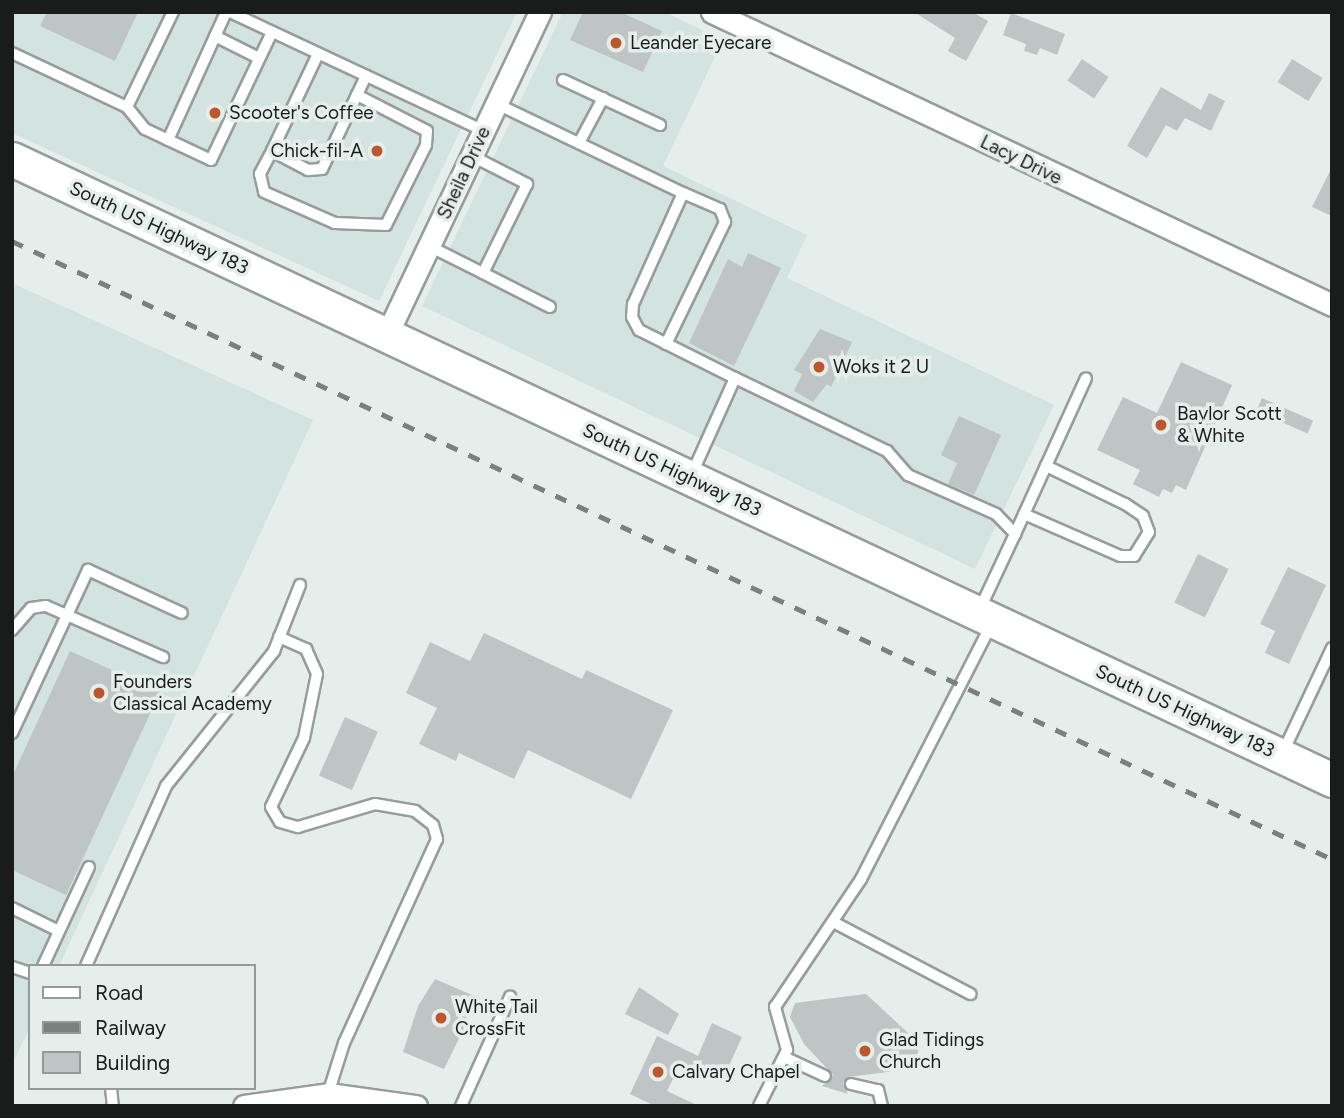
<!DOCTYPE html>
<html>
<head>
<meta charset="utf-8">
<style>
  body { margin:0 }
  #map { position:relative; width:1344px; height:1118px; overflow:hidden; background:#e6eeec; font-family:Figtree,sans-serif }
  div>[style] { position:absolute }
  .built>* { inset:0; background:#d3e3df }
  .building>* { inset:0; background:#bec5c4; transform-origin:0 0 }
  .roads { filter:drop-shadow(2px 0 #969d9b) drop-shadow(-2px 0 #969d9b) drop-shadow(0 2px #969d9b) drop-shadow(0 -2px #969d9b) }
  .lane>* { height:10px; margin:-5px; padding:0 5px; transform-origin:5px; border-radius:5px; background:#fff }
  .street>* { height:21px; margin:-10.5px; padding:0 10.5px; transform-origin:10.5px; border-radius:10.5px; background:#fff }
  .primary>* { height:33px; margin:-16.5px; padding:0 16.5px; transform-origin:16.5px; border-radius:16.5px; background:#fff }
  .rail>* { height:5px; margin-top:-2.5px; transform-origin:0; background:repeating-linear-gradient(90deg,#7b807f 0 12px,transparent 0 24px) }
  .dots>* { width:19px; height:19px; translate:-50% -50%; box-sizing:border-box; border:4px solid #e6eeec; border-radius:50% }
  span { translate:-50% -50%; white-space:nowrap; text-align:center; line-height:1.15; -webkit-text-stroke:7px #e6eeec; paint-order:stroke }
  .poi-label { font-size:19px; color:#1a1c1c }
  .left { translate:0 -50%; text-align:left }
  .right { translate:-100% -50%; text-align:right }
  .street-label { font-size:19px; color:#1a1c1c }
  .frame { position:absolute; inset:0; border:14px solid #1a1c1c; pointer-events:none }
  .legend { position:absolute; left:28px; top:964px; width:228px; height:126px; box-sizing:border-box; background:#e6eeec; border:2px solid #949a99; margin:0; padding:9px 12px; list-style:none; font-size:21px; color:#1a1c1c }
  .legend li { display:flex; align-items:center; gap:14px; height:35px }
  .legend b { width:35px; border:2px solid #949a99 }
</style>
</head>
<body>
<div id="map">
  <div class="built">
    <div style="clip-path:polygon(12px 12px,517px 12px,379px 301px,12px 133px)"></div>
    <div style="clip-path:polygon(563px 12px,665px 12px,723px 40px,663px 166px,807px 235px,787px 278px,1054px 405px,975px 569px,422px 306px)"></div>
    <div style="clip-path:polygon(12px 283px,313px 420px,59px 966px,30px 966px,30px 1027px,12px 1065px)"></div>
  </div>
  <div class="building">
    <div style="clip-path:polygon(47px 12px,138px 12px,115px 61px,40px 26px)"></div>
    <div style="clip-path:polygon(583px 12px,620px 12px,662px 31px,643px 72px,570px 40px)"></div>
    <div style="clip-path:polygon(914px 12px,972px 12px,988px 21px,966px 61px,948px 51px,955px 38px)"></div>
    <div style="clip-path:polygon(1011px 13px,1065px 34px,1057px 55px,1040px 48px,1037px 55px,1024px 51px,1026px 44px,1003px 35px)"></div>
    <div style="left:1082px;top:59px;width:32px;height:26px;rotate:34deg"></div>
    <div style="left:1292px;top:59px;width:36px;height:27px;rotate:32deg"></div>
    <div style="clip-path:polygon(1161px 87px,1201px 110px,1209px 93px,1225px 101px,1211px 131px,1185px 118px,1177px 131px,1166px 125px,1147px 158px,1127px 146px)"></div>
    <div style="clip-path:polygon(1332px 167px,1332px 216px,1312px 207px)"></div>
    <div style="clip-path:polygon(748px 253px,781px 268px,734px 366px,689px 343px,728px 259px,742px 267px)"></div>
    <div style="clip-path:polygon(820px 329px,852px 342px,831px 387px,827px 384px,813px 402px,794px 391px,802px 374px,794px 370px)"></div>
    <div style="clip-path:polygon(1181px 362px,1232px 385px,1186px 490px,1176px 485px,1172px 493px,1163px 489px,1159px 497px,1133px 484px,1140px 470px,1097px 450px,1123px 397px,1157px 413px)"></div>
    <div style="left:1262px;top:398px;width:56px;height:14px;rotate:24deg"></div>
    <div style="clip-path:polygon(959px 416px,1001px 435px,974px 495px,948px 484px,957px 463px,941px 455px)"></div>
    <div style="left:1198px;top:554px;width:34px;height:54px;rotate:26deg"></div>
    <div style="clip-path:polygon(1288px 567px,1326px 585px,1289px 664px,1265px 653px,1275px 631px,1260px 624px)"></div>
    <div style="clip-path:polygon(484px 633px,582px 679px,586px 670px,673px 710px,631px 799px,528px 750px,514px 779px,459px 753px,456px 761px,419px 744px,437px 708px,406px 693px,430px 642px,470px 661px)"></div>
    <div style="clip-path:polygon(70px 651px,160px 692px,66px 895px,12px 870px,12px 777px)"></div>
    <div style="left:345px;top:717px;width:36px;height:64px;rotate:24deg"></div>
    <div style="clip-path:polygon(435px 979px,479px 998px,444px 1069px,403px 1052px,418px 1006px)"></div>
    <div style="clip-path:polygon(639px 987px,679px 1014px,668px 1035px,625px 1014px)"></div>
    <div style="clip-path:polygon(866px 994px,920px 1044px,916px 1059px,888px 1072px,848px 1077px,843px 1083px,848px 1094px,822px 1086px,833px 1075px,804px 1044px,790px 1017px,795px 1003px)"></div>
    <div style="clip-path:polygon(712px 1023px,742px 1037px,722px 1081px,681px 1063px,667px 1091px,699px 1106px,655px 1106px,630px 1094px,657px 1036px,698px 1056px)"></div>
  </div>
  <div class="roads">
    <div class="lane">
      <div style="left:230px;top:12px;width:280px;rotate:25.1deg"></div>
      <div style="left:215px;top:36px;width:49px;rotate:26.6deg"></div>
      <div style="left:12px;top:53px;width:127px;rotate:25.2deg"></div>
      <div style="left:127px;top:107px;width:106px;rotate:-64.2deg"></div>
      <div style="left:318px;top:54px;width:107px;rotate:115.4deg"></div>
      <div style="left:272px;top:151px;width:41px;rotate:27.8deg"></div>
      <div style="left:308px;top:170px;width:14px;rotate:-4deg"></div>
      <div style="left:322px;top:169px;width:103px;rotate:-64.7deg"></div>
      <div style="left:563px;top:80px;width:107px;rotate:24.9deg"></div>
      <div style="left:497px;top:104px;width:206px;rotate:25.6deg"></div>
      <div style="left:683px;top:193px;width:122px;rotate:114.2deg"></div>
      <div style="left:633px;top:304px;width:13px;rotate:94deg"></div>
      <div style="left:632px;top:317px;width:15px;rotate:62deg"></div>
      <div style="left:639px;top:330px;width:107px;rotate:26.6deg"></div>
      <div style="left:735px;top:378px;width:107px;rotate:114.2deg"></div>
      <div style="left:127px;top:107px;width:28px;rotate:51deg"></div>
      <div style="left:145px;top:129px;width:73px;rotate:25.2deg"></div>
      <div style="left:211px;top:160px;width:142px;rotate:-64.5deg"></div>
      <div style="left:168px;top:140px;width:141px;rotate:-65.6deg"></div>
      <div style="left:579px;top:143px;width:51px;rotate:-61.9deg"></div>
      <div style="left:272px;top:151px;width:26px;rotate:118deg"></div>
      <div style="left:260px;top:174px;width:18px;rotate:77deg"></div>
      <div style="left:264px;top:192px;width:77px;rotate:23.6deg"></div>
      <div style="left:335px;top:223px;width:51px;rotate:2.2deg"></div>
      <div style="left:386px;top:225px;width:89px;rotate:-63.4deg"></div>
      <div style="left:426px;top:145px;width:14px;rotate:-86deg"></div>
      <div style="left:427px;top:131px;width:79px;rotate:-152.8deg"></div>
      <div style="left:472px;top:156px;width:62px;rotate:27deg"></div>
      <div style="left:527px;top:184px;width:99px;rotate:116.3deg"></div>
      <div style="left:483px;top:273px;width:75px;rotate:26.9deg"></div>
      <div style="left:429px;top:246px;width:60px;rotate:26.6deg"></div>
      <div style="left:666px;top:344px;width:136px;rotate:-64.2deg"></div>
      <div style="left:725px;top:222px;width:14px;rotate:-111deg"></div>
      <div style="left:720px;top:209px;width:40px;rotate:-156.6deg"></div>
      <div style="left:735px;top:378px;width:169px;rotate:25.7deg"></div>
      <div style="left:887px;top:451px;width:32px;rotate:49deg"></div>
      <div style="left:908px;top:475px;width:96px;rotate:23.9deg"></div>
      <div style="left:996px;top:514px;width:28px;rotate:46deg"></div>
      <div style="left:1015px;top:534px;width:85px;rotate:115.1deg"></div>
      <div style="left:1024px;top:514px;width:105px;rotate:23.6deg"></div>
      <div style="left:1120px;top:556px;width:14px"></div>
      <div style="left:1134px;top:556px;width:28px;rotate:-58deg"></div>
      <div style="left:1149px;top:532px;width:17px;rotate:-111deg"></div>
      <div style="left:1143px;top:516px;width:22px;rotate:-146deg"></div>
      <div style="left:1125px;top:504px;width:88px;rotate:-154.3deg"></div>
      <div style="left:1015px;top:534px;width:171px;rotate:-65.5deg"></div>
      <div style="left:12px;top:630px;width:29px;rotate:-49deg"></div>
      <div style="left:31px;top:608px;width:15px;rotate:-8deg"></div>
      <div style="left:46px;top:606px;width:128px;rotate:23.6deg"></div>
      <div style="left:279px;top:637px;width:30px;rotate:24deg"></div>
      <div style="left:306px;top:649px;width:27px;rotate:66deg"></div>
      <div style="left:317px;top:674px;width:65px;rotate:101.5deg"></div>
      <div style="left:304px;top:738px;width:76px;rotate:115.6deg"></div>
      <div style="left:271px;top:807px;width:17px;rotate:59deg"></div>
      <div style="left:280px;top:822px;width:19px;rotate:16deg"></div>
      <div style="left:298px;top:827px;width:80px;rotate:-16.6deg"></div>
      <div style="left:375px;top:804px;width:41px;rotate:9.9deg"></div>
      <div style="left:415px;top:811px;width:23px;rotate:38deg"></div>
      <div style="left:433px;top:825px;width:15px;rotate:74deg"></div>
      <div style="left:437px;top:839px;width:224px;rotate:114.5deg"></div>
      <div style="left:344px;top:1043px;width:53px;rotate:107.4deg"></div>
      <div style="left:12px;top:733px;width:180px;rotate:-65deg"></div>
      <div style="left:88px;top:570px;width:103px;rotate:24.6deg"></div>
      <div style="left:1282px;top:754px;width:117px;rotate:-64.7deg"></div>
      <div style="left:12px;top:908px;width:52px;rotate:26.1deg"></div>
      <div style="left:835px;top:923px;width:153px;rotate:27.7deg"></div>
      <div style="left:43px;top:966px;width:109px;rotate:-65.1deg"></div>
      <div style="left:86px;top:966px;width:197px;rotate:-66deg"></div>
      <div style="left:166px;top:786px;width:173px;rotate:-51.3deg"></div>
      <div style="left:274px;top:651px;width:71px;rotate:-68.5deg"></div>
      <div style="left:12px;top:967px;width:19px;rotate:18deg"></div>
      <div style="left:784px;top:1057px;width:45px;rotate:24.9deg"></div>
      <div style="left:851px;top:1084px;width:28px;rotate:13deg"></div>
      <div style="left:878px;top:1090px;width:16px;rotate:76deg"></div>
      <div style="left:111px;top:1088px;width:18px;rotate:84deg"></div>
      <div style="left:461px;top:1106px;width:120px;rotate:-65.8deg"></div>
      <div style="left:759px;top:1106px;width:63px;rotate:-63.4deg"></div>
      <div style="left:787px;top:1050px;width:45px;rotate:-105.6deg"></div>
      <div style="left:775px;top:1007px;width:154px;rotate:-56.1deg"></div>
      <div style="left:861px;top:879px;width:288px;rotate:-62.9deg"></div>
    </div>
    <div class="street">
      <div style="left:712px;top:12px;width:686px;rotate:25.29deg"></div>
      <div style="left:387px;top:334px;width:357px;rotate:-64.6deg"></div>
      <div style="left:244px;top:1106px;width:85px;rotate:-8.1deg"></div>
      <div style="left:328px;top:1094px;width:89px;rotate:7.8deg"></div>
    </div>
    <div class="primary">
      <div style="left:12px;top:159px;width:1459px;rotate:25.19deg"></div>
    </div>
  </div>
  <div class="rail">
    <div style="left:12px;top:241px;width:1458px;rotate:25.09deg"></div>
  </div>
  <div class="dots">
    <div style="left:616px;top:43px;background:#bd572b"></div>
    <div style="left:215px;top:113px;background:#bd572b"></div>
    <div style="left:377px;top:151px;background:#bd572b"></div>
    <div style="left:819px;top:367px;background:#bd572b"></div>
    <div style="left:1161px;top:425px;background:#bd572b"></div>
    <div style="left:99px;top:693px;background:#bd572b"></div>
    <div style="left:441px;top:1018px;background:#bd572b"></div>
    <div style="left:865px;top:1051px;background:#bd572b"></div>
    <div style="left:658px;top:1072px;background:#bd572b"></div>
  </div>
  <div class="poi-label">
    <span class="left" style="left:630px;top:43px">Leander Eyecare</span>
    <span class="left" style="left:229px;top:113px">Scooter's Coffee</span>
    <span class="right" style="left:363px;top:151px">Chick-fil-A</span>
    <span class="left" style="left:833px;top:367px">Woks it 2 U</span>
    <span class="left" style="left:1177px;top:425px">Baylor Scott<br>&amp; White</span>
    <span class="left" style="left:113px;top:693px">Founders<br>Classical Academy</span>
    <span class="left" style="left:455px;top:1018px">White Tail<br>CrossFit</span>
    <span class="left" style="left:879px;top:1051px">Glad Tidings<br>Church</span>
    <span class="left" style="left:672px;top:1072px">Calvary Chapel</span>
  </div>
  <div class="street-label">
    <span style="left:1021px;top:160px;rotate:26deg">Lacy Drive</span>
    <span style="left:464px;top:173px;rotate:-65deg">Sheila Drive</span>
    <span style="left:159px;top:228px;rotate:25deg">South US Highway 183</span>
    <span style="left:672px;top:470px;rotate:25deg">South US Highway 183</span>
    <span style="left:1185px;top:711px;rotate:25deg">South US Highway 183</span>
  </div>
  <div class="frame"></div>
  <ul class="legend">
  <li><b style="height:9px;background:#fff"></b>Road</li>
  <li><b style="height:9px;background:#7b807f"></b>Railway</li>
  <li><b style="height:19px;background:#bec5c4"></b>Building</li>
  </ul>
</div>
</body>
</html>
